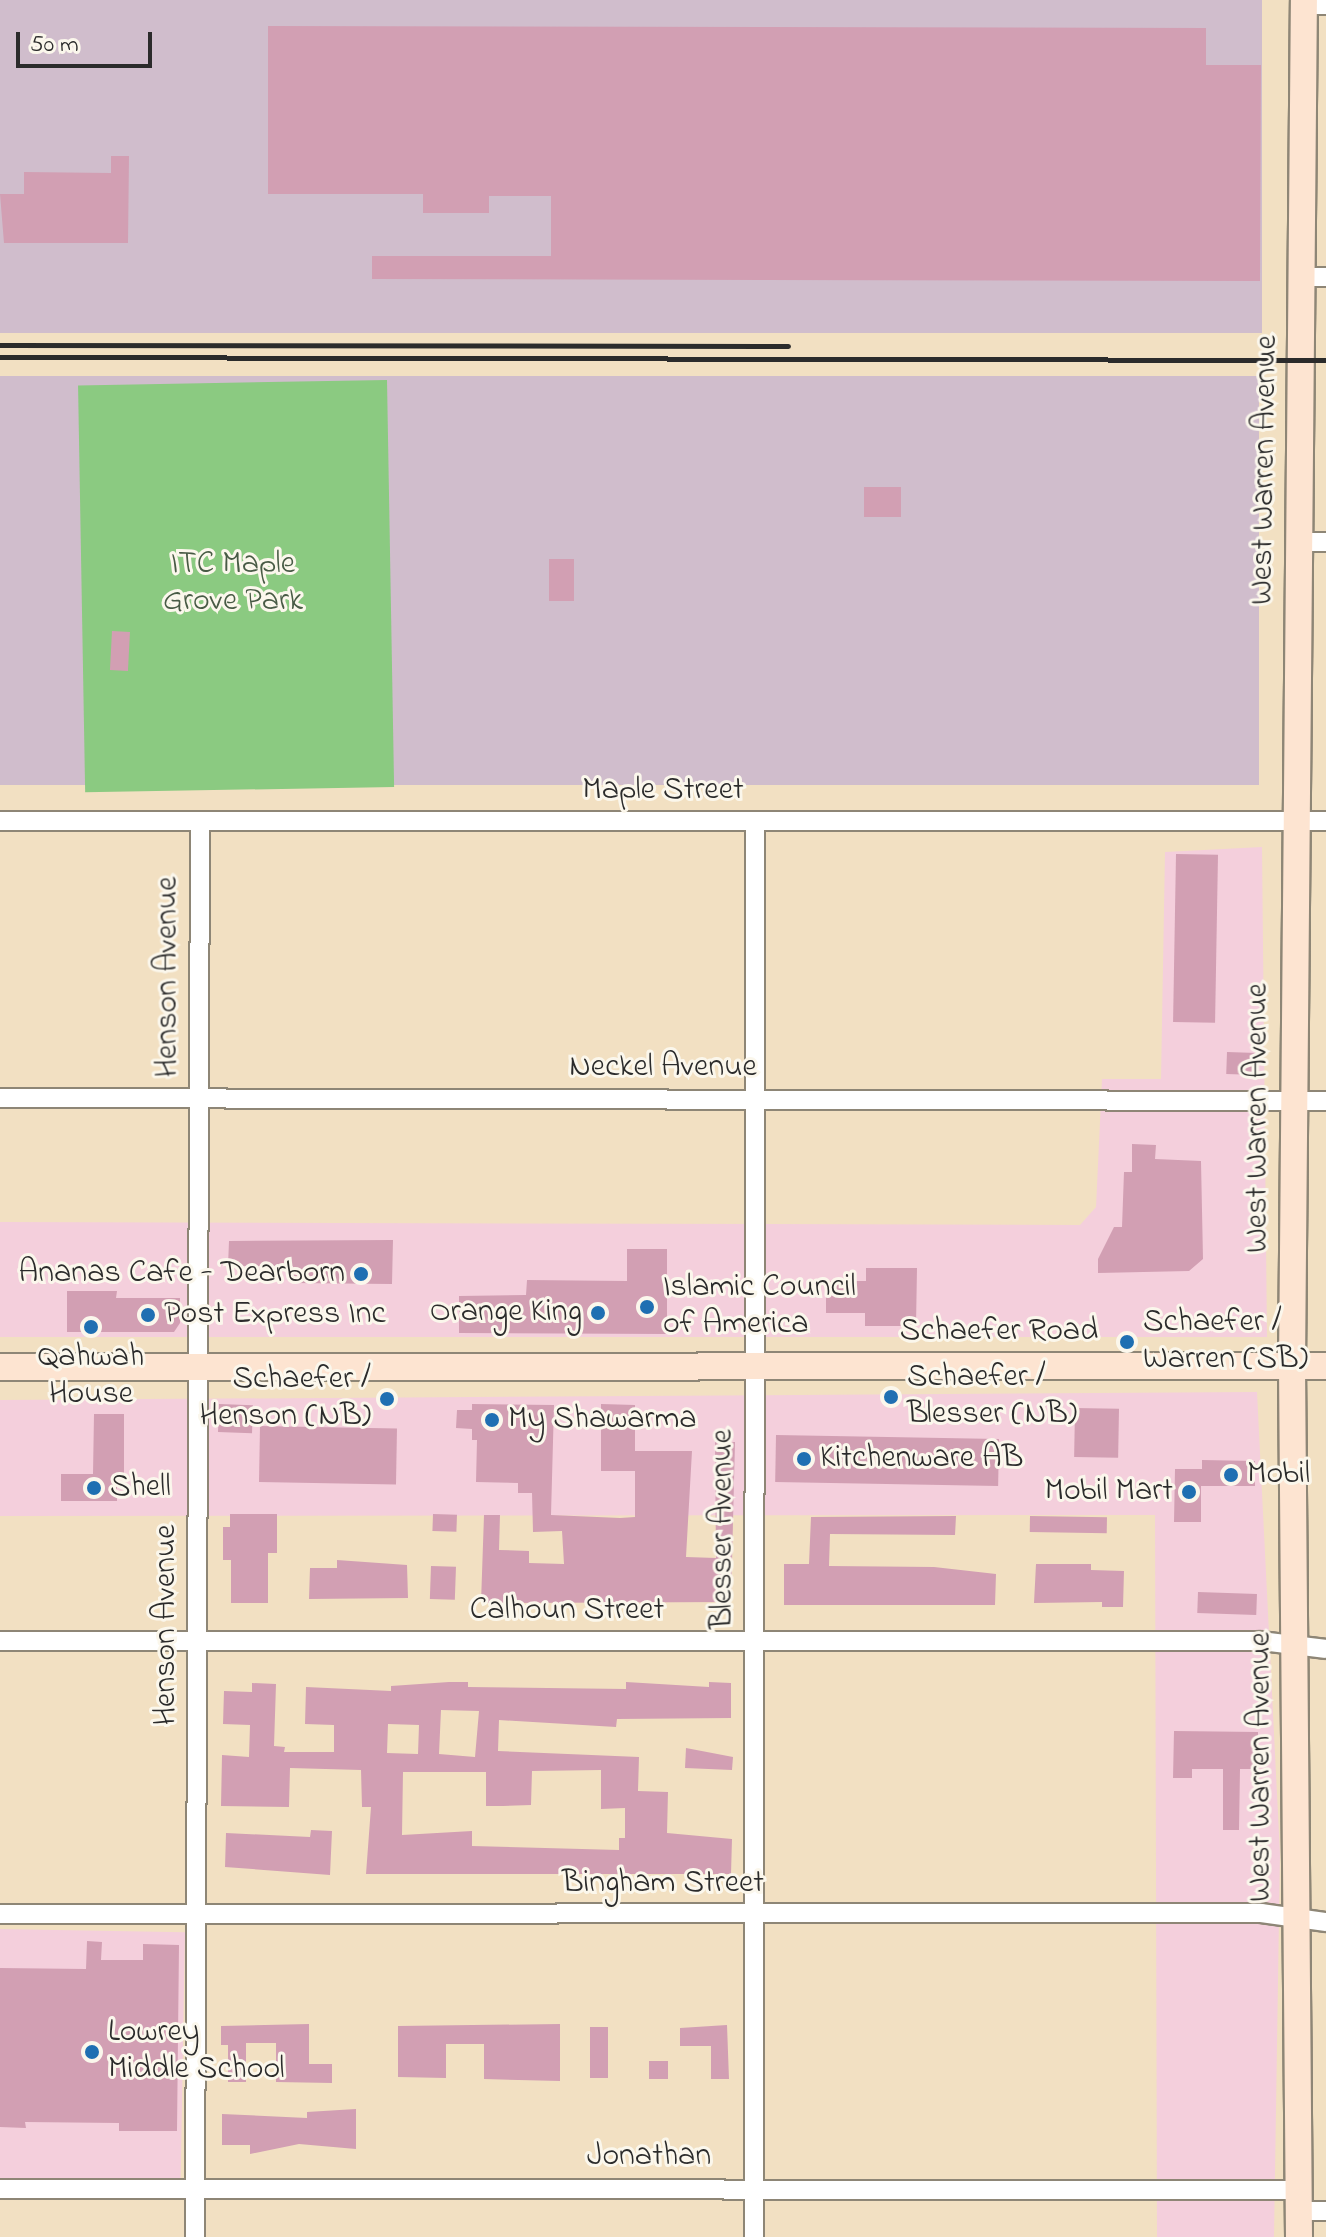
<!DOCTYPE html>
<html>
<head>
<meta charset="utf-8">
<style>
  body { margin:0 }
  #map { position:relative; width:1326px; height:2237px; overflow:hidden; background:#f2e0c2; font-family:"Indie Flower",sans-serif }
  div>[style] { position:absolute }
  .built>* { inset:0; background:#f4cfdc; transform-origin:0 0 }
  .industrial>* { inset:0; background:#d0bdcc; transform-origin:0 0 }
  .green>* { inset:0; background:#8bca81; transform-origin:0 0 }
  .building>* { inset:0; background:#d29fb3; transform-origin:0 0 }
  .roads { filter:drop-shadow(2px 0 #8e8676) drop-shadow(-2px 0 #8e8676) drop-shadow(0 2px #8e8676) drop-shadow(0 -2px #8e8676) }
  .street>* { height:18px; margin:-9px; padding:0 9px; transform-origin:9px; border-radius:9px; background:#fff }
  .secondary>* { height:26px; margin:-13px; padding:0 13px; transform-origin:13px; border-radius:13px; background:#fde4d1 }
  .rail>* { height:5px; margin:-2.5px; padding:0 2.5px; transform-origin:2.5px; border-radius:2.5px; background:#2b2b2b }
  .dots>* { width:22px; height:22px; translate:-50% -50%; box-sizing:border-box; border:4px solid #fbf7ec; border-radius:50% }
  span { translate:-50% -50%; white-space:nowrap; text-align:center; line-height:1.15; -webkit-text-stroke:6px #fbf7ec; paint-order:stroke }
  .street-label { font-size:32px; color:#2b2b2b }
  .park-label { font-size:32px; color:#485b45 }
  .poi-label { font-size:32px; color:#2b2b2b }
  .right { translate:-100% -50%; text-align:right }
  .left { translate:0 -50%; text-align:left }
  .scale { position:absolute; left:16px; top:32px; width:136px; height:36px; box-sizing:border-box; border:4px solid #2b2b2b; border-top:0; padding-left:10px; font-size:24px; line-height:28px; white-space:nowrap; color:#2b2b2b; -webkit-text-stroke:6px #fbf7ec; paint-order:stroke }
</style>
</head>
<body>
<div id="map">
  <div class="built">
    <div style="clip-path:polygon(1262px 847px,1267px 1337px,0 1337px,0 1222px,1080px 1225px,1096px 1207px,1102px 1079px,1161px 1079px,1165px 852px)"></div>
    <div style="clip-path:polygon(1257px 1392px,1280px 1854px,1274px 2237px,1157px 2237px,1155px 1515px,0 1516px,0 1400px)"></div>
    <div style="left:0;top:1929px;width:185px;height:249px;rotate:1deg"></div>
  </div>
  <div class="industrial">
    <div style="left:0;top:0;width:1262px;height:333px"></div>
    <div style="left:1259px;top:376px;width:409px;height:1259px;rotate:90deg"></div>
  </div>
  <div class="green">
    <div style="left:387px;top:380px;width:407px;height:309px;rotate:89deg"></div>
  </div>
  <div class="building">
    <div style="clip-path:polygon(268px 26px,1206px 28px,1206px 65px,1261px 65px,1260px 281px,372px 279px,372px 256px,551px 256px,551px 196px,489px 196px,489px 213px,423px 213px,423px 194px,268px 194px)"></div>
    <div style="clip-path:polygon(111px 156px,129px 156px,128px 243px,4px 243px,0 194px,24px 194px,24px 172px,111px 173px)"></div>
    <div style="left:864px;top:487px;width:37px;height:30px"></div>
    <div style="left:574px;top:559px;width:42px;height:25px;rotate:90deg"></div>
    <div style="left:112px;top:631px;width:18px;height:39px;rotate:3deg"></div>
    <div style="left:1176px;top:854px;width:42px;height:168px;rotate:1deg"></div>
    <div style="left:1227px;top:1052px;width:30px;height:22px;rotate:2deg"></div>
    <div style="clip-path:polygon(1132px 1144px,1156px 1145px,1155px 1159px,1201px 1161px,1203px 1259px,1189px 1271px,1098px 1273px,1098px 1259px,1114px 1227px,1122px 1227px,1124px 1172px,1132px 1172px)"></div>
    <div style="clip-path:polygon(393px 1240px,392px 1284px,293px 1283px,293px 1266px,228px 1266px,229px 1241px)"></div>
    <div style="clip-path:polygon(627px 1249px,667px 1249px,667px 1334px,459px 1333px,459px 1296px,526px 1295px,527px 1280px,627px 1281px)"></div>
    <div style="clip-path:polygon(866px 1268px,917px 1268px,916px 1326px,865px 1326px,865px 1313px,826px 1313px,826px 1281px,866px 1281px)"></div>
    <div style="clip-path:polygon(67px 1291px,117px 1291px,116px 1298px,180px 1298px,180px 1323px,174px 1332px,67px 1332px)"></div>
    <div style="left:219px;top:1404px;width:34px;height:28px;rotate:2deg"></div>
    <div style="clip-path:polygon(472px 1404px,554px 1405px,551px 1515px,620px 1518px,635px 1517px,635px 1471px,601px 1471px,601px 1404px,635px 1405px,635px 1451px,692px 1451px,686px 1557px,716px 1558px,715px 1442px,735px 1442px,731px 1602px,481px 1603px,484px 1515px,500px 1515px,499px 1550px,529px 1551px,529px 1563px,564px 1564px,562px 1531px,533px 1532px,532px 1493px,518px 1493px,518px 1483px,476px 1482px,477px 1440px,472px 1440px,472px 1429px,456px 1428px,457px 1410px,472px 1410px)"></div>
    <div style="left:1075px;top:1408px;width:44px;height:49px;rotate:1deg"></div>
    <div style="clip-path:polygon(94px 1414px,124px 1414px,124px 1475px,117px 1475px,117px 1501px,61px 1501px,61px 1474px,93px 1474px)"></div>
    <div style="left:260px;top:1426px;width:137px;height:56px;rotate:1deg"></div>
    <div style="left:776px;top:1435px;width:223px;height:47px;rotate:1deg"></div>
    <div style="clip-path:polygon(1202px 1460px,1255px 1461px,1255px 1486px,1201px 1486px,1201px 1522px,1174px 1522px,1175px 1469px,1202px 1469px)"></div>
    <div style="clip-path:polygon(230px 1514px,277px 1514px,277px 1553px,268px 1553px,268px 1603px,231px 1603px,231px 1560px,223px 1560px,223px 1527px,230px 1527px)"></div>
    <div style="left:433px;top:1514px;width:24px;height:17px;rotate:2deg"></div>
    <div style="clip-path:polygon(956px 1516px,955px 1535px,830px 1534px,829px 1566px,934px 1567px,996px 1574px,995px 1605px,784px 1605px,784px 1564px,809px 1564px,811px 1517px)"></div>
    <div style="left:1030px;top:1516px;width:77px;height:16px;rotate:1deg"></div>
    <div style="clip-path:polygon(337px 1560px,407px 1565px,408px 1598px,309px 1599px,310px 1568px,337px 1568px)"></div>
    <div style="clip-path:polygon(1036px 1564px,1091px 1564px,1091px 1570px,1124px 1571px,1123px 1607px,1102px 1607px,1102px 1602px,1034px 1603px)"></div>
    <div style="left:431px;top:1566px;width:25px;height:33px;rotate:2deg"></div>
    <div style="left:1198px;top:1592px;width:59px;height:21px;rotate:2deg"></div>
    <div style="clip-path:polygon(evenodd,449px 1682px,468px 1682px,468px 1687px,626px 1689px,626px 1682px,709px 1687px,709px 1682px,731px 1683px,731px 1718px,617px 1719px,616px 1727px,499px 1720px,498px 1751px,639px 1757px,638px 1791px,668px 1792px,667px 1833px,732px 1839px,731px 1874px,366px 1874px,371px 1807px,362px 1807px,361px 1770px,290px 1768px,289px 1807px,221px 1806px,222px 1755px,249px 1757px,250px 1725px,223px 1724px,224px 1691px,252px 1692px,252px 1683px,276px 1684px,274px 1746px,285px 1747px,284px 1752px,334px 1752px,334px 1725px,305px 1724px,306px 1687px,391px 1691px,391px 1686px,449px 1682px,441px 1710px,479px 1711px,475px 1757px,439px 1754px,441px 1710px,449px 1682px,388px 1724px,419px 1725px,418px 1754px,387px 1753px,388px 1724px,449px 1682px,601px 1770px,601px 1809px,625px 1808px,625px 1838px,619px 1838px,619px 1850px,472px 1846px,472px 1831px,402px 1835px,403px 1772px,486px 1772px,486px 1806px,503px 1806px,531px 1805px,532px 1771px,601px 1770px)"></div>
    <div style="clip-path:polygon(1174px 1731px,1258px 1732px,1258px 1769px,1240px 1769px,1239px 1830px,1223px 1830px,1223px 1769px,1192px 1769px,1192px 1778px,1173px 1778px)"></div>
    <div style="clip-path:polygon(686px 1748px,733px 1757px,732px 1770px,685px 1768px)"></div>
    <div style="clip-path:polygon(311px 1830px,332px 1831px,330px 1875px,225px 1867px,226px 1833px,310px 1837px)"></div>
    <div style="clip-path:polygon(87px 1941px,102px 1942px,101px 1960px,143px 1960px,143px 1944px,179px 1945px,177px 2131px,119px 2131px,119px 2123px,25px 2122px,26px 2128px,0 2127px,0 1968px,86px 1969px)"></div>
    <div style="clip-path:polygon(309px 2024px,309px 2064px,332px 2064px,332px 2083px,276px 2082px,276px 2043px,246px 2043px,246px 2082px,228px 2082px,228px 2045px,221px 2045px,221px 2026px)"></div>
    <div style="clip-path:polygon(560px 2024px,560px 2081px,484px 2079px,484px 2044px,446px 2044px,446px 2078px,398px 2077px,398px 2026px)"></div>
    <div style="clip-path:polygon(727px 2025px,729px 2079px,711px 2079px,711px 2046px,680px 2046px,680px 2028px)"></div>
    <div style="left:590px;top:2027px;width:18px;height:51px"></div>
    <div style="left:649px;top:2061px;width:19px;height:18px"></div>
    <div style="clip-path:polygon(356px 2109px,356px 2149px,299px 2144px,250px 2154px,250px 2145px,222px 2145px,222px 2114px,307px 2118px,307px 2112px)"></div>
  </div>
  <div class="roads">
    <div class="street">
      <div style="left:1304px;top:5px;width:22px"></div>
      <div style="left:1302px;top:277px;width:24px"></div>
      <div style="left:1298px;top:542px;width:28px"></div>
      <div style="left:0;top:821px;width:1326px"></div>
      <div style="left:0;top:1098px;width:1326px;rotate:0.13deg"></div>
      <div style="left:0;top:1641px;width:1261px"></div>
      <div style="left:1261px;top:1641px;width:65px;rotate:7deg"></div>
      <div style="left:0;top:1914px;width:1261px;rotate:-0.05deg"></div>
      <div style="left:1261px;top:1913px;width:66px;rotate:7.9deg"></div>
      <div style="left:0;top:2189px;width:1298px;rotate:0.04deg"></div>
      <div style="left:1299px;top:2211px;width:27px"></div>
      <div style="left:195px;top:2237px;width:1416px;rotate:-89.8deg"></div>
      <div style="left:754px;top:2237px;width:1416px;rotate:-89.96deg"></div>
    </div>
    <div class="secondary">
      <div style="left:0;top:1367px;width:1326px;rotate:-0.04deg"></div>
      <div style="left:1299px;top:2237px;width:871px;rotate:-90.46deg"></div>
      <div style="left:1292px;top:1366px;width:1366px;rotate:-89.5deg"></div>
    </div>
  </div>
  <div class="rail">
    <div style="left:0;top:345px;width:788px;rotate:0.07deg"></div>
    <div style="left:0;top:357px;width:1326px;rotate:0.13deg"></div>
  </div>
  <div class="dots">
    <div style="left:361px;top:1274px;background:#1f6fb2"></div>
    <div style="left:647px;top:1307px;background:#1f6fb2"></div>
    <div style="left:598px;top:1313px;background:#1f6fb2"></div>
    <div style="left:148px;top:1315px;background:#1f6fb2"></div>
    <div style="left:91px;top:1327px;background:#1f6fb2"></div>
    <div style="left:1127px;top:1342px;background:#1f6fb2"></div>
    <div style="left:891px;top:1397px;background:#1f6fb2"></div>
    <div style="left:387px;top:1399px;background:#1f6fb2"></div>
    <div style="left:492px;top:1420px;background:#1f6fb2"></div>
    <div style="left:804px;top:1459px;background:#1f6fb2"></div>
    <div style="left:1231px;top:1475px;background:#1f6fb2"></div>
    <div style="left:94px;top:1488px;background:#1f6fb2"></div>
    <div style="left:1189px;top:1492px;background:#1f6fb2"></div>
    <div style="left:92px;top:2052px;background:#1f6fb2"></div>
  </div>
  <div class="street-label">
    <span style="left:1266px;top:470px;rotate:-89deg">West Warren Avenue</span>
    <span style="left:663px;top:791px">Maple Street</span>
    <span style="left:169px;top:977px;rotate:-90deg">Henson Avenue</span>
    <span style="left:663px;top:1068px">Neckel Avenue</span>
    <span style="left:1259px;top:1118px;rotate:-90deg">West Warren Avenue</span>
    <span style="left:999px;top:1332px">Schaefer Road</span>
    <span style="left:724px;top:1529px;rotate:-90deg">Blesser Avenue</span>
    <span style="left:567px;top:1611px">Calhoun Street</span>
    <span style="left:167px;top:1625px;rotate:-90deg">Henson Avenue</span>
    <span style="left:1262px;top:1767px;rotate:-90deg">West Warren Avenue</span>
    <span style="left:663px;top:1884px">Bingham Street</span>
    <span style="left:649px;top:2157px">Jonathan</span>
  </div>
  <div class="park-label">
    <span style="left:233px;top:584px">ITC Maple<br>Grove Park</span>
  </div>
  <div class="poi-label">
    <span class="right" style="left:345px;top:1274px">Ananas Cafe - Dearborn</span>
    <span class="left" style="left:663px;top:1307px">Islamic Council<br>of America</span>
    <span class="right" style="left:582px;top:1313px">Orange King</span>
    <span class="left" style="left:164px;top:1315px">Post Express Inc</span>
    <span class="left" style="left:1143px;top:1342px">Schaefer /<br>Warren (SB)</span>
    <span style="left:91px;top:1377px">Qahwah<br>House</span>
    <span class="left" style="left:907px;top:1397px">Schaefer /<br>Blesser (NB)</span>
    <span class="right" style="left:371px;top:1399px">Schaefer /<br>Henson (NB)</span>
    <span class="left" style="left:508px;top:1420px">My Shawarma</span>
    <span class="left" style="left:820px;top:1459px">Kitchenware AB</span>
    <span class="left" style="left:1247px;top:1475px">Mobil</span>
    <span class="left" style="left:110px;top:1488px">Shell</span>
    <span class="right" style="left:1173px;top:1492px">Mobil Mart</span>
    <span class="left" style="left:108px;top:2052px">Lowrey<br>Middle School</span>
  </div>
  <div class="scale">50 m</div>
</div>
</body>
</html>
